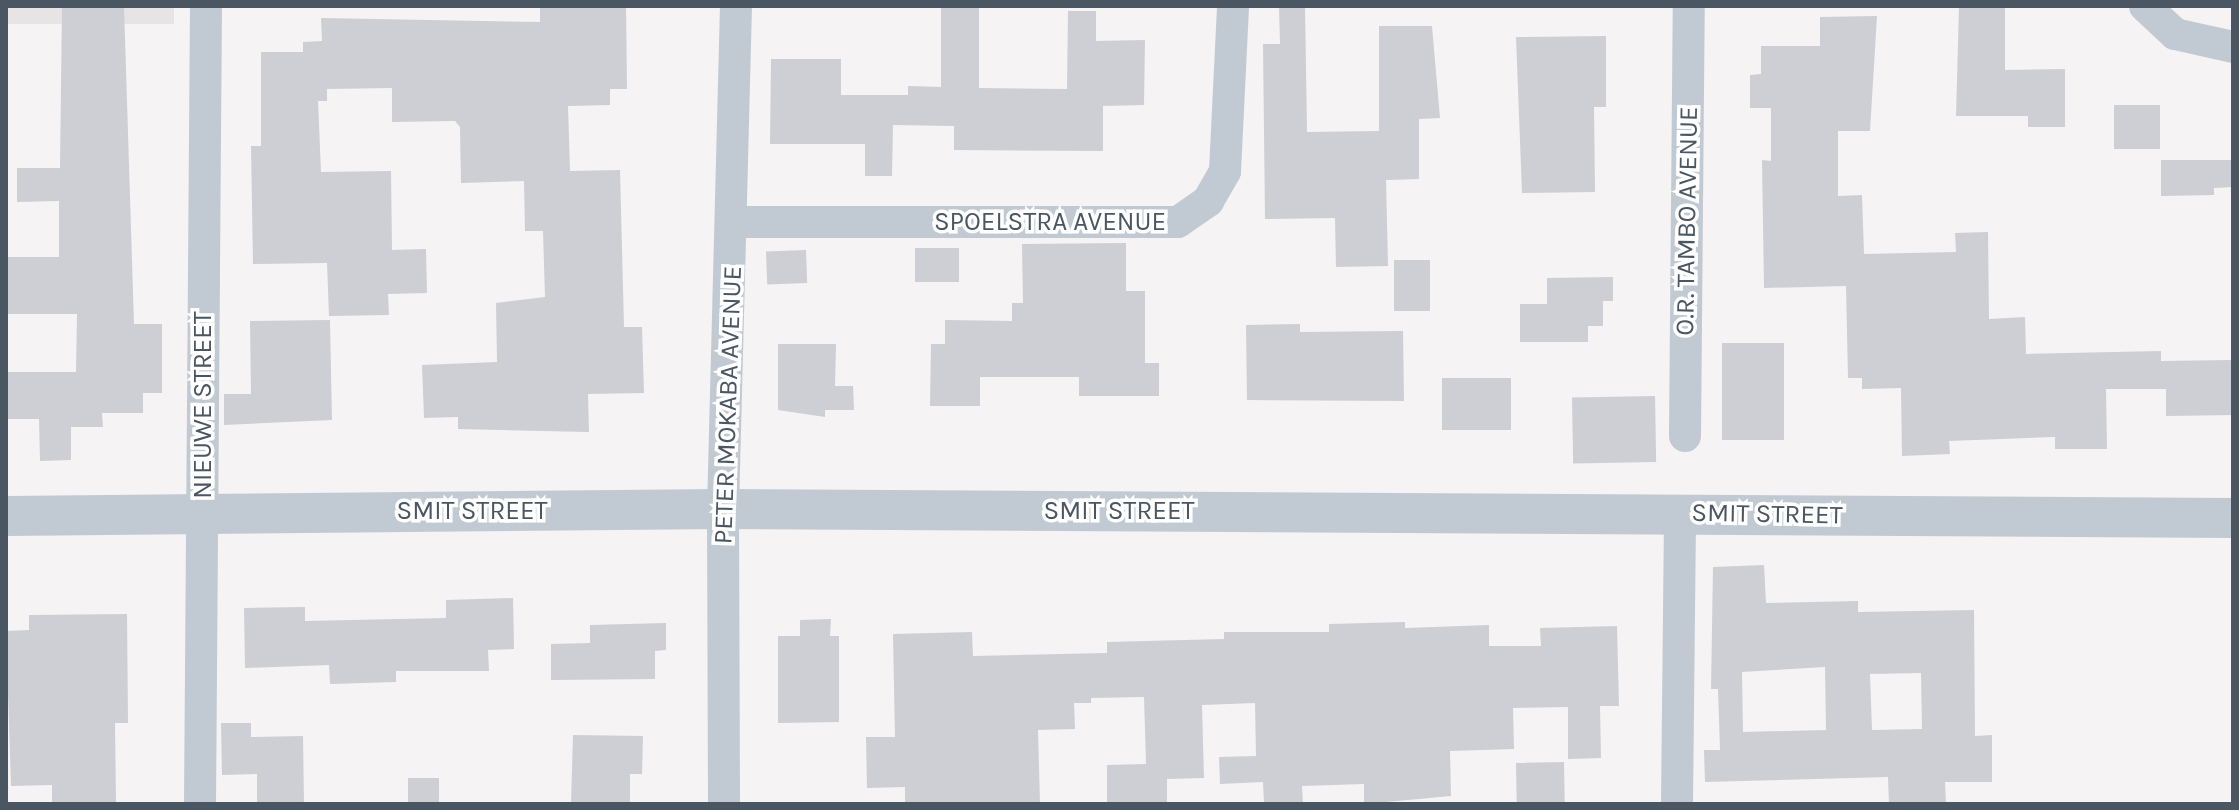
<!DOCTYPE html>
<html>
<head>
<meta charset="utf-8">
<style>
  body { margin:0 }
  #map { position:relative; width:2239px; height:810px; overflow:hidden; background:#f5f3f3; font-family:Karla,sans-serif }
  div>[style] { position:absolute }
  .education>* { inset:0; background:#e6e4e5; transform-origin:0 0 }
  .building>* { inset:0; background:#cdcfd5; transform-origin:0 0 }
  .minor>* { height:32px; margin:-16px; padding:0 16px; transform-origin:16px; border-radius:16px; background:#c1cad2 }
  .tertiary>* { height:40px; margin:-20px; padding:0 20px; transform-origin:20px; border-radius:20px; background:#c1cad2 }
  span { translate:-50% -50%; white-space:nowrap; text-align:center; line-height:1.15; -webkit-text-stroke:7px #fff; paint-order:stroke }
  .street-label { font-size:26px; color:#4a5661 }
  .frame { position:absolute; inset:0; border:8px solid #4a5661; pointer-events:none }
</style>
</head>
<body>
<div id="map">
  <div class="education">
    <div style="left:6px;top:6px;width:168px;height:18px"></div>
  </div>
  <div class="building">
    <div style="clip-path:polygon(62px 6px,124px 6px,134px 324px,162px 324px,162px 393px,143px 393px,143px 413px,102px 413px,103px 427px,71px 427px,71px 460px,40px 461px,39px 419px,6px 419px,6px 372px,76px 372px,77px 314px,6px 314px,6px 257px,59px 257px,59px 201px,17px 202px,17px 168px,60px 168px)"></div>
    <div style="clip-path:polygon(540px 6px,626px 6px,627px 89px,610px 89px,610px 105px,568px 106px,570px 171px,620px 170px,624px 327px,642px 327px,644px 393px,588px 394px,589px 432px,458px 429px,458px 417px,424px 418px,422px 365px,497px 362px,496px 303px,545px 297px,543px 231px,525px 231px,524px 181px,461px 183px,460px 127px,455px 121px,392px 122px,392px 88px,327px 89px,327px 101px,318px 101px,321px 172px,391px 171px,392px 250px,426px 249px,427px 293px,388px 294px,389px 315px,329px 316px,327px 263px,253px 264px,251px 146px,261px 146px,261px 52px,303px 52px,303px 42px,322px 41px,321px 18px,540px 22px)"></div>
    <div style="clip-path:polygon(941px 6px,979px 6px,979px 88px,1067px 89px,1068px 11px,1096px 11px,1096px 41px,1145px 40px,1144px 105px,1103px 106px,1103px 151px,954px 150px,954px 126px,893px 125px,892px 176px,865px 176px,865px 144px,770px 144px,771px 59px,841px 59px,841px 95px,908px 95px,908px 86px,941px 87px)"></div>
    <div style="clip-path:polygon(1279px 6px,1305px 6px,1307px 132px,1379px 131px,1379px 26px,1432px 26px,1440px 118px,1419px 119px,1419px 179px,1386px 180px,1388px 266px,1336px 267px,1335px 218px,1265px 219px,1263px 44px,1280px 44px)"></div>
    <div style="clip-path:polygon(1959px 6px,2005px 6px,2005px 70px,2065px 69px,2065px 127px,2028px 127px,2028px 116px,1956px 116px)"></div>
    <div style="clip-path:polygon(1877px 16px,1870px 131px,1838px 131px,1838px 196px,1862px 195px,1864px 254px,1956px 252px,1955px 233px,1988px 232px,1989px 319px,2025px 317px,2026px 354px,2161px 351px,2161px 361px,2233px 360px,2233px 415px,2166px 416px,2166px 389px,2106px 389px,2107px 449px,2055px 449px,2055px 437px,1949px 441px,1950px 454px,1902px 456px,1901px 388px,1862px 389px,1862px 378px,1848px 378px,1846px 286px,1764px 288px,1762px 160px,1771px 161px,1771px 108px,1750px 108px,1750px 75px,1761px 74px,1761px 46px,1820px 46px,1820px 17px)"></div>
    <div style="clip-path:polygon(1606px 36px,1606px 107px,1594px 107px,1595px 192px,1522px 193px,1516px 37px)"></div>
    <div style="left:2114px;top:105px;width:46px;height:44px"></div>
    <div style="clip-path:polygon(2161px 160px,2233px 160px,2233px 187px,2214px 188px,2214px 195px,2161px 196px)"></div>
    <div style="clip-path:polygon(1126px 243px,1126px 291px,1145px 291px,1145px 363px,1159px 363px,1159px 396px,1079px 396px,1079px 377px,980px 377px,980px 406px,930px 406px,931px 344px,945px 344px,945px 320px,1012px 321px,1012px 303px,1023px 303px,1022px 244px)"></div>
    <div style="left:915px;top:248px;width:44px;height:34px"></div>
    <div style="left:806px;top:250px;width:33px;height:40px;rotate:88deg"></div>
    <div style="left:1394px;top:260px;width:36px;height:51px"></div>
    <div style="clip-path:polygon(1613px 277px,1613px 301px,1603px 301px,1603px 326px,1588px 326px,1588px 342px,1520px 342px,1520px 304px,1547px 304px,1547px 278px)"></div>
    <div style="clip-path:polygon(330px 320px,332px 420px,224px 425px,224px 394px,251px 394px,250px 321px)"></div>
    <div style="clip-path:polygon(1300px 324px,1300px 332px,1403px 331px,1404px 401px,1247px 400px,1246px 325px)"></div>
    <div style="left:1722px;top:343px;width:62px;height:97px"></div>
    <div style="clip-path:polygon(778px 344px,836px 344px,835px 386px,853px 386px,854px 410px,825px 410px,825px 417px,778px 410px)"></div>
    <div style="left:1511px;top:378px;width:52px;height:69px;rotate:90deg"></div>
    <div style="left:1655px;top:396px;width:66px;height:83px;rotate:89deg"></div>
    <div style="clip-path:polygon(evenodd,1764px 565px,1766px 603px,1858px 601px,1858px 612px,1974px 610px,1975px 736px,1992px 735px,1992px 782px,1945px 782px,1946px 804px,1889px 804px,1888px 777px,1705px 782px,1704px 750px,1720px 750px,1718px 689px,1711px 689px,1713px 567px,1764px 565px,1825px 667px,1826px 730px,1743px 732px,1742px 672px,1825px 667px,1764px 565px,1921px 673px,1922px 729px,1872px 730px,1870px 674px,1921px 673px)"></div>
    <div style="clip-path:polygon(513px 598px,514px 649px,488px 650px,489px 671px,396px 671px,396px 682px,330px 684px,329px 665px,245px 668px,244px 608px,305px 607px,305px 621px,446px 618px,446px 600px)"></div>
    <div style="clip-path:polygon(127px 614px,128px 723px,115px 723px,116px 804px,52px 804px,52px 785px,11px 786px,6px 631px,29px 630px,29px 615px)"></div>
    <div style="clip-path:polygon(831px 619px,830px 636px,839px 636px,839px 722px,778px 723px,778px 636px,800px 636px,800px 620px)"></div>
    <div style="clip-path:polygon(1405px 622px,1405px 628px,1489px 625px,1489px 646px,1541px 646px,1540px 628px,1617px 626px,1619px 706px,1600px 706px,1601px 758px,1568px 759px,1568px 707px,1513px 708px,1514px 749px,1450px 751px,1451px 796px,1364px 804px,1364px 784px,1302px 786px,1303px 804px,1264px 804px,1263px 782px,1220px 784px,1219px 757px,1256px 756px,1255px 703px,1202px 705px,1204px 778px,1167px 779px,1167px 804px,1107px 804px,1107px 765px,1146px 764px,1144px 697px,1091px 698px,1091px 703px,1074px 703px,1075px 729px,1038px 730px,1040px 804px,905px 804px,905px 787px,867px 788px,866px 737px,895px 737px,893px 634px,972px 632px,973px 656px,1107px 653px,1107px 642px,1224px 639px,1224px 632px,1329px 632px,1329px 624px)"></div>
    <div style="clip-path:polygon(666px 623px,666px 650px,655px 651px,655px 679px,551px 680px,551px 644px,590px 643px,590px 625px)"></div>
    <div style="clip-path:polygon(221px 723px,251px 723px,251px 737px,303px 736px,304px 804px,257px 804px,257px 774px,222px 775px)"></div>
    <div style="clip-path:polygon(573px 735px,643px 736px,642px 774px,630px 774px,630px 804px,571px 804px)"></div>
    <div style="left:1564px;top:762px;width:42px;height:48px;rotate:89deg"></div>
    <div style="left:408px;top:778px;width:31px;height:26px"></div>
  </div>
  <div class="minor">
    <div style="left:2145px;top:6px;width:41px;rotate:43deg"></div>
    <div style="left:2175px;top:34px;width:59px;rotate:12.6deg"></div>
    <div style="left:734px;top:222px;width:444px"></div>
    <div style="left:1178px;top:222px;width:37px;rotate:-35deg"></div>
    <div style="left:1208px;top:201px;width:34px;rotate:-60deg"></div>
    <div style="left:1225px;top:171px;width:165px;rotate:-87.2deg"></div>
    <div style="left:1685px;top:436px;width:430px;rotate:-89.5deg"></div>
    <div style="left:200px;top:804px;width:798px;rotate:-89.57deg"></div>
    <div style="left:724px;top:804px;width:295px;rotate:-90.2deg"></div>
    <div style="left:723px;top:509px;width:503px;rotate:-88.52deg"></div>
    <div style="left:1677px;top:804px;width:291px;rotate:-89.4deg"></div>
  </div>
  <div class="tertiary">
    <div style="left:6px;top:516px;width:717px;rotate:-0.56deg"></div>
    <div style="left:723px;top:509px;width:1510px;rotate:0.34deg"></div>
  </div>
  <div class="street-label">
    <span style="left:1687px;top:221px;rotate:-89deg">O.R. TAMBO AVENUE</span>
    <span style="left:1050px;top:222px">SPOELSTRA AVENUE</span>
    <span style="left:203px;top:405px;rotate:-90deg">NIEUWE STREET</span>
    <span style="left:728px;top:405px;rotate:-88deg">PETER MOKABA AVENUE</span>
    <span style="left:472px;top:511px">SMIT STREET</span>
    <span style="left:1119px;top:511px">SMIT STREET</span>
    <span style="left:1767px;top:514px;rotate:1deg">SMIT STREET</span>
  </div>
  <div class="frame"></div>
</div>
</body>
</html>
